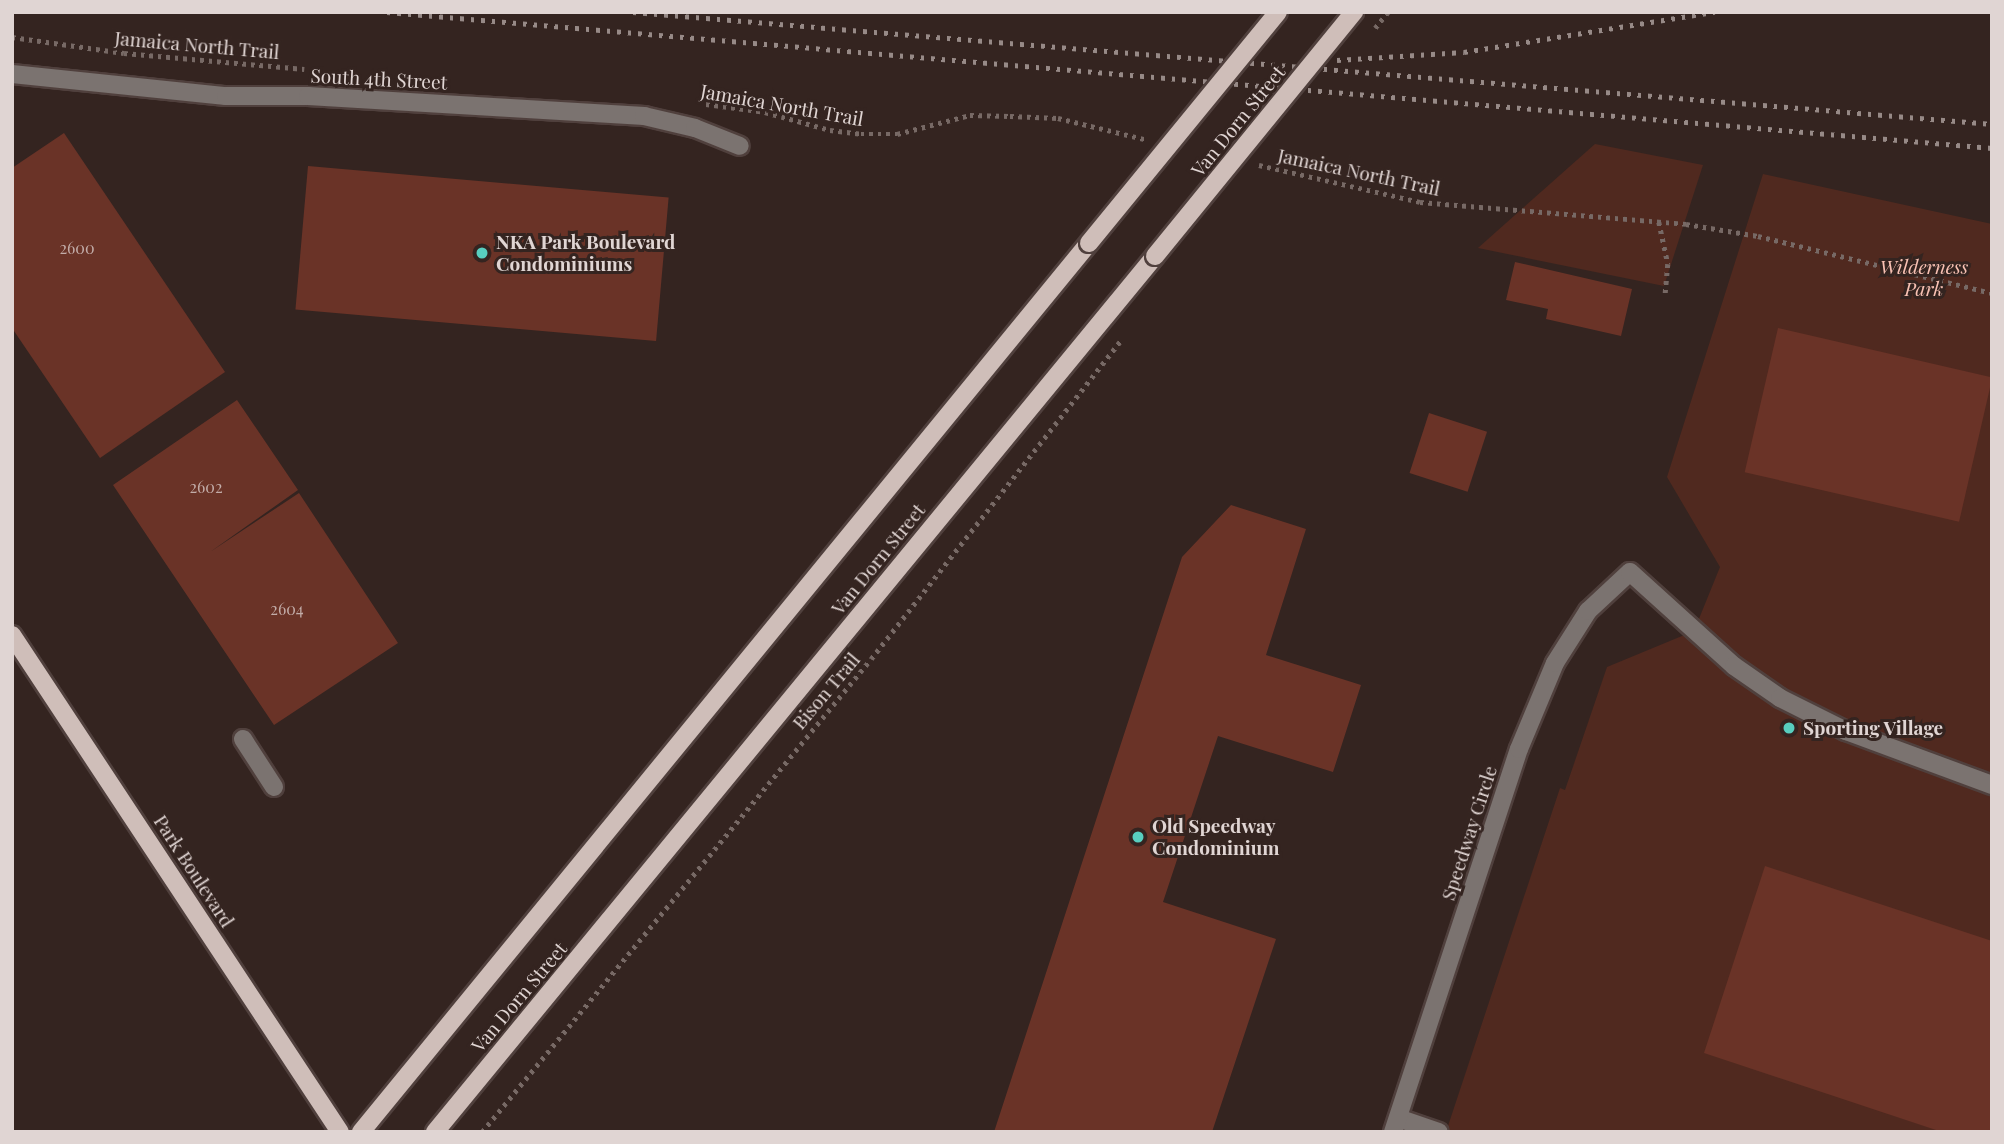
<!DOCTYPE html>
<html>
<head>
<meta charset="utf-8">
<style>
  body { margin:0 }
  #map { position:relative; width:2004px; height:1144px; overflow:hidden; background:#342420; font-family:"Playfair Display",serif }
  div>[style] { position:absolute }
  .green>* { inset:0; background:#50291f }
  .building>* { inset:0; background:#6a3327; transform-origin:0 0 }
  .path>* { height:4.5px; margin-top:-2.25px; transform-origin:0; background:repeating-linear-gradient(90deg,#776965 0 3.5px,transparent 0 8.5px) }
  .roads { filter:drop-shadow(2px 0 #50403d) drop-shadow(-2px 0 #50403d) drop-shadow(0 2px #50403d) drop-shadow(0 -2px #50403d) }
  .minor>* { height:18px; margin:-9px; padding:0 9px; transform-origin:9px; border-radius:9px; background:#7b7370 }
  .major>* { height:18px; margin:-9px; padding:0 9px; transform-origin:9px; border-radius:9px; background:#cfbeb9 }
  .rail>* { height:5px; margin-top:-2.5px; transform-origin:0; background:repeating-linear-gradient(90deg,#978a87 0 3.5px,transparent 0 10.5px) }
  .path-bridge>* { height:4.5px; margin-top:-2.25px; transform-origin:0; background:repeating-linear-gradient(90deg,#776965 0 3.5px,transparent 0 8.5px) }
  .bridges { filter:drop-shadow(2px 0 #50403d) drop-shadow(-2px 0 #50403d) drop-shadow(0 2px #50403d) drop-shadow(0 -2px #50403d) }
  .major-bridge>* { height:18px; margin:-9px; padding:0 9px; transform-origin:9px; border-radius:9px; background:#cfbeb9 }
  .dots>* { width:19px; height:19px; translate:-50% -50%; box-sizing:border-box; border:4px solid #342420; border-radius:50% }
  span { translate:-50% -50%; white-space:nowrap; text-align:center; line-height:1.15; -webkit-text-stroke:6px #342420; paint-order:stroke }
  .number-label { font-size:16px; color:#c2aca8 }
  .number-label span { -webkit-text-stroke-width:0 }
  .street-label { font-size:19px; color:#e0d5d3 }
  .poi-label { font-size:19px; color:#e0d5d3; font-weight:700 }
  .left { translate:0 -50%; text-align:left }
  .park-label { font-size:19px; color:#f8c1b3; font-style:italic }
  .frame { position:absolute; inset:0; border:14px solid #e0d5d3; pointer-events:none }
</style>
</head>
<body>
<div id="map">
  <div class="green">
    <div style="clip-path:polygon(1595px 144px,1703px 165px,1664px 286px,1478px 248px)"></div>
    <div style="clip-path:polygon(1763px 174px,1992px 224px,1992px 1132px,1446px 1132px,1560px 788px,1565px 790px,1607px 667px,1694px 631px,1720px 567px,1667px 477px)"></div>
  </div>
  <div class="building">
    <div style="clip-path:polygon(64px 133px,225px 372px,100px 458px,12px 328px,12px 168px)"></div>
    <div style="left:308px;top:166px;width:362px;height:144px;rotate:5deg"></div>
    <div style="clip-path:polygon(1515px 262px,1632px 289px,1621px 336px,1546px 319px,1548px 309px,1506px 300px)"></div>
    <div style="left:1778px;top:328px;width:220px;height:148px;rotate:13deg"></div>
    <div style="clip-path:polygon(237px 400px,298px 490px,210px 552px,299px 493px,398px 643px,274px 725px,113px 485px)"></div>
    <div style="left:1429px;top:413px;width:61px;height:63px;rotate:18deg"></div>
    <div style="clip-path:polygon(1231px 505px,1306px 529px,1266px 655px,1361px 685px,1333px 772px,1218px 736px,1163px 902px,1276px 939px,1212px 1132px,994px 1132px,1182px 557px)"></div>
    <div style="clip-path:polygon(1765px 866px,1992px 941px,1992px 1132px,1942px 1132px,1704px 1053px)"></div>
  </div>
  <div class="path">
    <div style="left:12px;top:37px;width:113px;rotate:8.1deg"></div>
    <div style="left:124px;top:53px;width:181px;rotate:5.1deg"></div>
    <div style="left:706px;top:104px;width:60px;rotate:7.7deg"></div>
    <div style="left:765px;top:112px;width:67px;rotate:15.5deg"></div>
    <div style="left:830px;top:130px;width:31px;rotate:7deg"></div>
    <div style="left:861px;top:134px;width:36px"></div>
    <div style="left:897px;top:134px;width:75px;rotate:-14.6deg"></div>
    <div style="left:970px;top:115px;width:40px;rotate:1.4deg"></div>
    <div style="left:1010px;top:116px;width:48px;rotate:2.4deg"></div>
    <div style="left:1058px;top:118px;width:89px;rotate:13.7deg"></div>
    <div style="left:1259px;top:165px;width:165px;rotate:12.9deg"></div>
    <div style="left:1420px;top:202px;width:267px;rotate:4.7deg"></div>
    <div style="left:1686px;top:224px;width:73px;rotate:9.5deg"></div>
    <div style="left:1758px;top:236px;width:241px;rotate:13.7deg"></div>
    <div style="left:1659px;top:222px;width:43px;rotate:77.9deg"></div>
    <div style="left:1668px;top:264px;width:32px;rotate:95deg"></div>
    <div style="left:482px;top:1132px;width:612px;rotate:-50.57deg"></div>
    <div style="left:871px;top:659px;width:407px;rotate:-51.9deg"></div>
  </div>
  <div class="roads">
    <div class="minor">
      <div style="left:12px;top:74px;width:215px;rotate:5.9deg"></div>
      <div style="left:226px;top:96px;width:82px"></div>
      <div style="left:308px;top:96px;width:337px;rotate:3.4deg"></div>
      <div style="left:644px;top:116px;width:52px;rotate:13.2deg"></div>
      <div style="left:695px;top:128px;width:48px;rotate:21.8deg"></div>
      <div style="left:243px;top:739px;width:57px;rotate:57.1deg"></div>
      <div style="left:1398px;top:1118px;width:43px;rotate:18.9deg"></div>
      <div style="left:1393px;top:1132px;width:403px;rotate:-71.8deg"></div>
      <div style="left:1519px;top:749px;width:93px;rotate:-67.3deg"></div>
      <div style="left:1555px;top:663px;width:62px;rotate:-57.6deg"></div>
      <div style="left:1588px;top:611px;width:57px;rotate:-42.9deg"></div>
      <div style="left:1630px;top:572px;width:140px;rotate:42.1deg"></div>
      <div style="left:1734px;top:666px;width:56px;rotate:34.8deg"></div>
      <div style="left:1780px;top:698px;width:74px;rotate:26.6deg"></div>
      <div style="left:1846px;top:731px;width:156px;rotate:20.3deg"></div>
    </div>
    <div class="major">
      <div style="left:12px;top:635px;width:595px;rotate:56.58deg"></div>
      <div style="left:361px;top:1132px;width:1149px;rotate:-50.69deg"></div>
      <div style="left:435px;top:1132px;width:1134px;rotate:-50.58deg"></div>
    </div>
  </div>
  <div class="rail">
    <div style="left:387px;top:12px;width:1611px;rotate:4.84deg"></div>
    <div style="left:633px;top:12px;width:1364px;rotate:4.71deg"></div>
    <div style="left:1337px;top:60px;width:127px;rotate:-3.6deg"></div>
    <div style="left:1464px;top:52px;width:254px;rotate:-9.1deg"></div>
  </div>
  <div class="path-bridge">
    <div style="left:1375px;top:28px;width:21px;rotate:-51deg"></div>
  </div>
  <div class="bridges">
    <div class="major-bridge">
      <div style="left:1089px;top:243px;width:298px;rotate:-50.7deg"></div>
      <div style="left:1155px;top:256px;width:315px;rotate:-50.8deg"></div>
    </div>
  </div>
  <div class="dots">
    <div style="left:482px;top:253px;background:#58cebf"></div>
    <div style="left:1789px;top:728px;background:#58cebf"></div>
    <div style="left:1138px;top:837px;background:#58cebf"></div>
  </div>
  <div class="number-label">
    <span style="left:77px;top:248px">2600</span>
    <span style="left:206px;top:487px">2602</span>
    <span style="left:287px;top:609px">2604</span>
  </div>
  <div class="street-label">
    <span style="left:197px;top:45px;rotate:5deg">Jamaica North Trail</span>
    <span style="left:379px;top:79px;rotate:3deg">South 4th Street</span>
    <span style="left:782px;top:105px;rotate:10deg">Jamaica North Trail</span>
    <span style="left:1238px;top:121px;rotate:-51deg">Van Dorn Street</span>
    <span style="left:1359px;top:172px;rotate:12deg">Jamaica North Trail</span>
    <span style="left:878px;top:559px;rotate:-51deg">Van Dorn Street</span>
    <span style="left:826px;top:691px;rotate:-50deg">Bison Trail</span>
    <span style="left:1469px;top:833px;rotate:-72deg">Speedway Circle</span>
    <span style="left:194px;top:871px;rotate:57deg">Park Boulevard</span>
    <span style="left:519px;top:997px;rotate:-50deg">Van Dorn Street</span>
  </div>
  <div class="poi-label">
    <span class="left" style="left:496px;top:253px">NKA Park Boulevard<br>Condominiums</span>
    <span class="left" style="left:1803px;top:728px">Sporting Village</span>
    <span class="left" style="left:1152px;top:837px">Old Speedway<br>Condominium</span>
  </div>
  <div class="park-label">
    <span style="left:1924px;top:278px">Wilderness<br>Park</span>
  </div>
  <div class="frame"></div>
</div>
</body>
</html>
